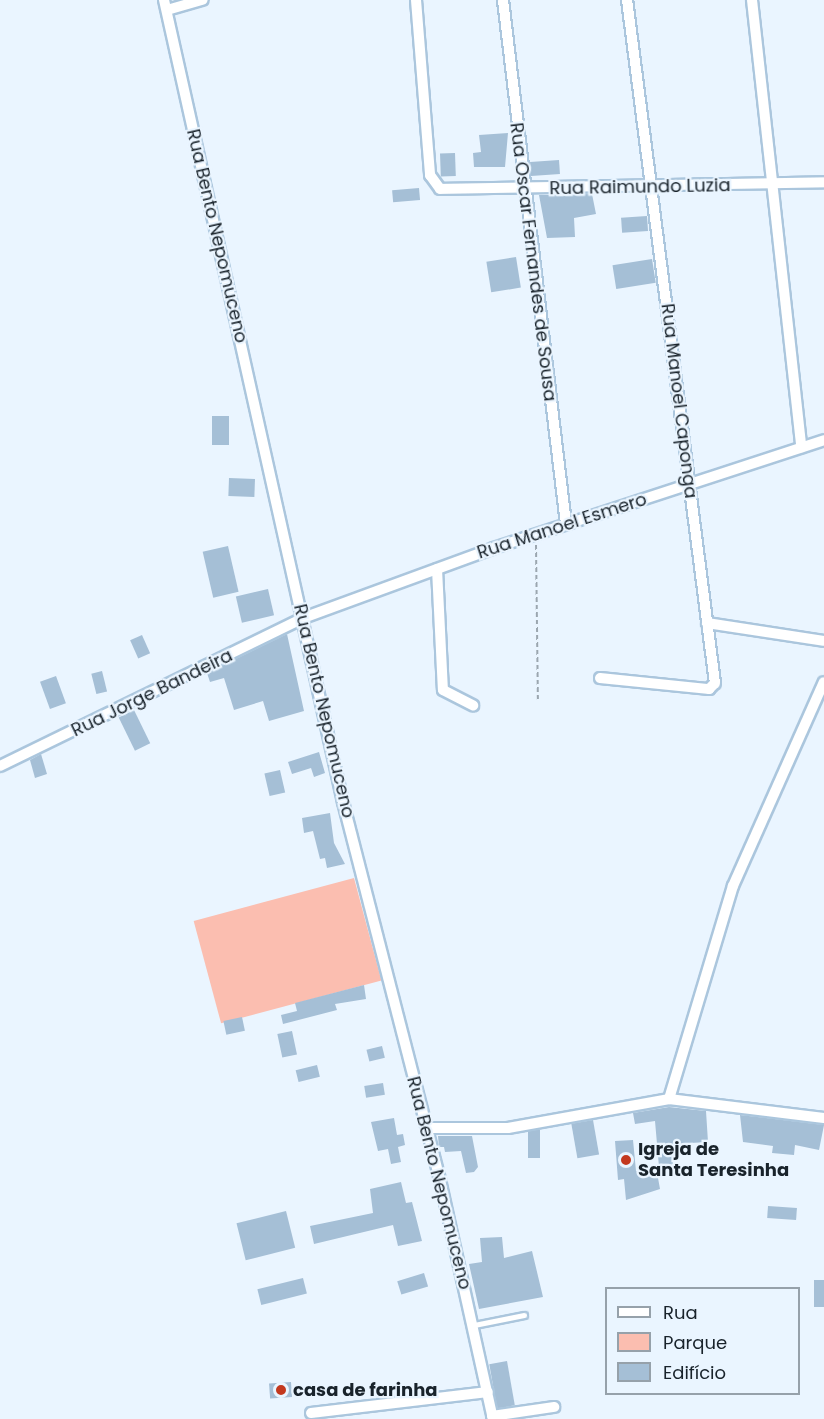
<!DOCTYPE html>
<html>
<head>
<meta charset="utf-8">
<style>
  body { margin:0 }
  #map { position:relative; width:824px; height:1419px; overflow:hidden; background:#eaf5ff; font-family:Poppins,sans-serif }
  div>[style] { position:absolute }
  .green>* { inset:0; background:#fbbeb0; transform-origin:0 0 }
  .building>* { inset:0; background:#a5bfd6; transform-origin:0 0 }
  .path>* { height:2px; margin-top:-1px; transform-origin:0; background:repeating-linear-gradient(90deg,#9ba6af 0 4.5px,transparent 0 7.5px) }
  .roads { filter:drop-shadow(2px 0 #abc6dd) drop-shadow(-2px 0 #abc6dd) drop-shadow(0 2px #abc6dd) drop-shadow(0 -2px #abc6dd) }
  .service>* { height:5px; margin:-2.5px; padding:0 2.5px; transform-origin:2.5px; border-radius:2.5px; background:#fff }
  .minor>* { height:10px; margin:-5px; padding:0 5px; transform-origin:5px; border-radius:5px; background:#fff }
  .dots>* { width:16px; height:16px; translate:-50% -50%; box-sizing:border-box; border:3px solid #eaf5ff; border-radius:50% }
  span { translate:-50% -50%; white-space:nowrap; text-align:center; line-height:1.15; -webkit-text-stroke:4.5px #eaf5ff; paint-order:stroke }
  .street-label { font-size:18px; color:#19232b }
  .poi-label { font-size:18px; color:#19232b; font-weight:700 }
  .left { translate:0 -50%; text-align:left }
  .legend { position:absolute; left:605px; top:1287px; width:195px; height:108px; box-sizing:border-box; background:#eaf5ff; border:2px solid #96a1aa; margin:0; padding:8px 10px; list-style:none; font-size:18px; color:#19232b }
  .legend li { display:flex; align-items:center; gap:12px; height:30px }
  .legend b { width:30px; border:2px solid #96a1aa }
</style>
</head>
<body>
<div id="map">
  <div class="green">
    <div style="left:354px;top:878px;width:106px;height:166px;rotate:75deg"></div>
  </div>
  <div class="building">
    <div style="clip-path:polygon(508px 133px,505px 167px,474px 167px,473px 153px,481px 152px,479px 135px)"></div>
    <div style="left:455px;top:153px;width:23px;height:15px;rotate:88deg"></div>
    <div style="left:559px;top:160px;width:14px;height:29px;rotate:86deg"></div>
    <div style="left:419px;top:188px;width:12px;height:27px;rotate:85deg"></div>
    <div style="clip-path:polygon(592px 194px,596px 214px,574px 218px,575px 237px,547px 238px,539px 195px)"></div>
    <div style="left:647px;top:216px;width:15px;height:26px;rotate:86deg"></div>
    <div style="left:516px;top:257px;width:31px;height:30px;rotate:81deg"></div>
    <div style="left:652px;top:259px;width:24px;height:40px;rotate:81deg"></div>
    <div style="left:212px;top:416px;width:17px;height:29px"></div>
    <div style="left:229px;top:478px;width:26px;height:18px;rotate:2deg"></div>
    <div style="left:228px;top:546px;width:47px;height:26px;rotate:77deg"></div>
    <div style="left:268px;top:589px;width:27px;height:33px;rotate:77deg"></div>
    <div style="clip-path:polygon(287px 634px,304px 711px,269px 721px,263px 701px,234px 710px,224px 678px,210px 682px,207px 673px)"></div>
    <div style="left:142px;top:635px;width:20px;height:13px;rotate:66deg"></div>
    <div style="left:102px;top:671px;width:21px;height:11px;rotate:76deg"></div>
    <div style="left:56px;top:676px;width:29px;height:17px;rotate:70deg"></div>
    <div style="left:134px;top:710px;width:37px;height:17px;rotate:64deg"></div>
    <div style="clip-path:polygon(319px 752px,325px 773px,314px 777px,311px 768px,292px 774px,288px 762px)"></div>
    <div style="clip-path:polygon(41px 754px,47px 774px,35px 778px,30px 760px)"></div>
    <div style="left:280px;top:770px;width:23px;height:16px;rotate:77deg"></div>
    <div style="clip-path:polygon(330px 813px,334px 843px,345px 864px,327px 868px,325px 858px,320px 859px,313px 831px,304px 833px,302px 818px)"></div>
    <div style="clip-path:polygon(364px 985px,366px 999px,335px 1004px,337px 1010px,283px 1024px,281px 1015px,297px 1011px,295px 1003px)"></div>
    <div style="left:242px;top:1017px;width:14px;height:19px;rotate:78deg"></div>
    <div style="left:292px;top:1031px;width:24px;height:15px;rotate:78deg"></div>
    <div style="left:382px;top:1046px;width:12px;height:16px;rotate:76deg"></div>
    <div style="left:317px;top:1065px;width:12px;height:22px;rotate:76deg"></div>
    <div style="left:383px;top:1083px;width:12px;height:19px;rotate:81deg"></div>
    <div style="clip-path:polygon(669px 1107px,706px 1111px,708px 1142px,672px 1144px,676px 1177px,658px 1178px,660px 1189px,626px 1200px,624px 1179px,618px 1180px,615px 1141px,633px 1140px,636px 1171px,659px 1167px,655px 1121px,635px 1124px,633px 1113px)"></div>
    <div style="clip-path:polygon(740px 1115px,824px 1125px,819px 1150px,795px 1145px,794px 1155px,772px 1153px,773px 1146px,743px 1142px)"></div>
    <div style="clip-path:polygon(394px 1118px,397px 1135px,403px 1134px,405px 1145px,398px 1147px,401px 1162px,391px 1164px,388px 1149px,378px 1151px,371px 1122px)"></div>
    <div style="left:593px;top:1120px;width:35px;height:22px;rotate:80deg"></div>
    <div style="left:540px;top:1130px;width:28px;height:12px;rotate:90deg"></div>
    <div style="clip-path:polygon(438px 1136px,472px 1136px,478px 1167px,474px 1172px,466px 1173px,461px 1151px,445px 1152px,444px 1147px,439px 1147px)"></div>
    <div style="clip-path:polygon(401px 1182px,406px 1203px,412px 1202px,422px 1241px,398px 1246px,393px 1225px,314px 1244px,310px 1226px,373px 1213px,370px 1189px)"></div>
    <div style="left:768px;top:1206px;width:29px;height:12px;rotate:4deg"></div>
    <div style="left:286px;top:1211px;width:38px;height:51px;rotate:76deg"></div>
    <div style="clip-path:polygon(502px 1237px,504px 1258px,532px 1251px,543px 1297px,479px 1309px,469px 1264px,482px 1262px,480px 1238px)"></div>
    <div style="left:424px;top:1273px;width:14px;height:28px;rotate:73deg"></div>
    <div style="left:303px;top:1278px;width:16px;height:47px;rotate:76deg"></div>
    <div style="left:814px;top:1280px;width:10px;height:27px"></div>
    <div style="left:507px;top:1361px;width:45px;height:18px;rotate:80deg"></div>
    <div style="left:291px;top:1382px;width:15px;height:22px;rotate:86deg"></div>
  </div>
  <div class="path">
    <div style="left:536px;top:545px;width:156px;rotate:89.3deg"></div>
  </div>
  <div class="roads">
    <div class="service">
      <div style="left:474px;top:1325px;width:51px;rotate:-11.3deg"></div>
    </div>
    <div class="minor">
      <div style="left:164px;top:0;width:822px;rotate:77.42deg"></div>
      <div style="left:343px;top:802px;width:390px;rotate:75.6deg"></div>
      <div style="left:440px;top:1180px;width:245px;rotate:77.5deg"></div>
      <div style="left:416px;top:0;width:176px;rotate:85.4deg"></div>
      <div style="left:430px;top:175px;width:17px;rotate:54deg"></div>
      <div style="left:440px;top:189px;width:384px;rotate:-1deg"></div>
      <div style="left:503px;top:0;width:528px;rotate:83.14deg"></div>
      <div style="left:752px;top:0;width:450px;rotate:83.7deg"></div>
      <div style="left:167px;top:10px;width:37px;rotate:-16deg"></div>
      <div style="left:437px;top:569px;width:121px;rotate:87.2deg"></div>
      <div style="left:443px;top:690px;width:34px;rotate:27deg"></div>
      <div style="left:707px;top:623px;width:118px;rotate:8.7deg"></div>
      <div style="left:600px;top:678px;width:110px;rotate:5.8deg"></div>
      <div style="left:709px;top:689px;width:8px;rotate:-45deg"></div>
      <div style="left:715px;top:683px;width:689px;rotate:-97.34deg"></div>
      <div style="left:0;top:766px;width:337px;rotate:-26deg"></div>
      <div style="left:303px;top:618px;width:203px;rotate:-20.1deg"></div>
      <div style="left:494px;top:548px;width:347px;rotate:-18.1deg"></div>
      <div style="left:669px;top:1099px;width:222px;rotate:-73.3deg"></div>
      <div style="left:733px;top:886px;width:223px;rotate:-66deg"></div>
      <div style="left:427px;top:1128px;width:81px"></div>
      <div style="left:508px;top:1128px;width:164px;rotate:-10.2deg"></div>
      <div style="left:669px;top:1099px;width:156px;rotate:7deg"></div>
      <div style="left:311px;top:1413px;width:178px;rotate:-6.8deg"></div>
      <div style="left:492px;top:1416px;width:63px;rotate:-8.3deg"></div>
    </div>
  </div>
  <div class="dots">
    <div style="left:626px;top:1160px;background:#c3381e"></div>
    <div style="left:281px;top:1390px;background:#c3381e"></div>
  </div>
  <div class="street-label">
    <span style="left:640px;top:187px;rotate:-1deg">Rua Raimundo Luzia</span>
    <span style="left:217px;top:236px;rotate:77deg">Rua Bento Nepomuceno</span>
    <span style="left:533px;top:262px;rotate:83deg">Rua Oscar Fernandes de Sousa</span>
    <span style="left:679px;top:401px;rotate:83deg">Rua Manoel Caponga</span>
    <span style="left:562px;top:526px;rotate:-18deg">Rua Manoel Esmero</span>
    <span style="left:152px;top:693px;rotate:-26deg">Rua Jorge Bandeira</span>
    <span style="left:324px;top:711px;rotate:77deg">Rua Bento Nepomuceno</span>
    <span style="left:439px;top:1183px;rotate:76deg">Rua Bento Nepomuceno</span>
  </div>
  <div class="poi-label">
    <span class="left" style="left:638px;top:1160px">Igreja de<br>Santa Teresinha</span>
    <span class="left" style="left:293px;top:1390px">casa de farinha</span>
  </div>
  <ul class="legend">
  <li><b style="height:8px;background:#fff"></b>Rua</li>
  <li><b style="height:16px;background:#fbbeb0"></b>Parque</li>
  <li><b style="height:16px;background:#a5bfd6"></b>Edifício</li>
  </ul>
</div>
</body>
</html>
